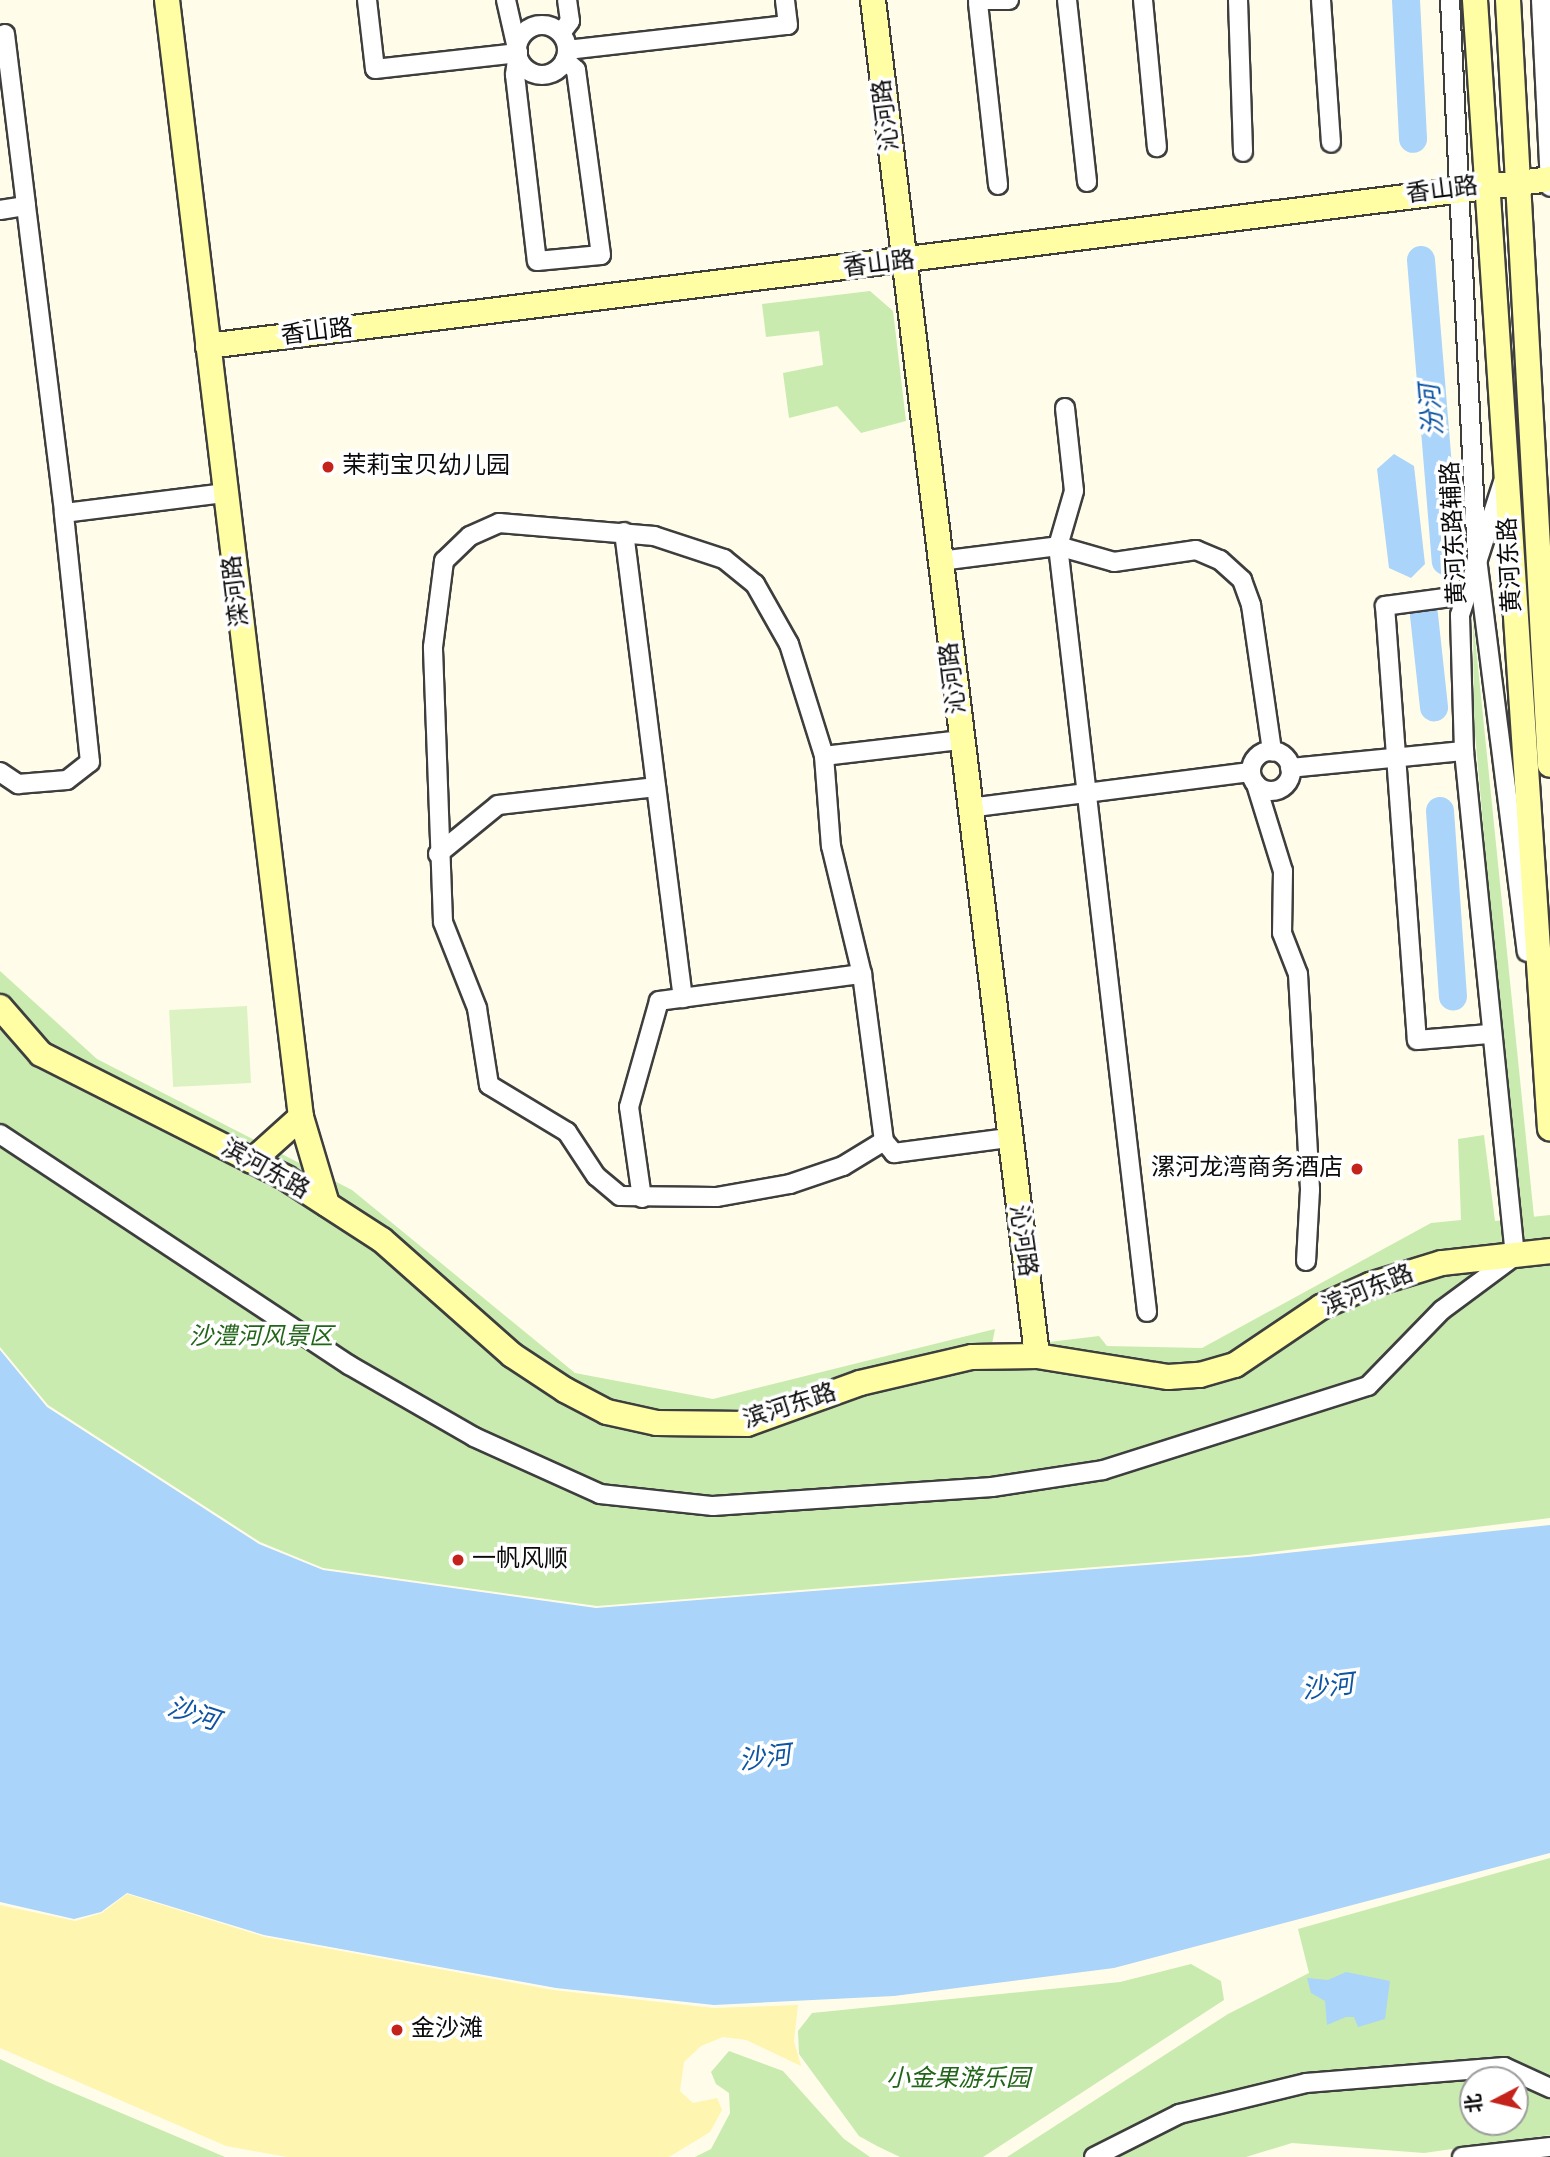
<!DOCTYPE html>
<html>
<head>
<meta charset="utf-8">
<style>
  body { margin:0 }
  #map { position:relative; width:1550px; height:2157px; overflow:hidden; background:#fffde9; font-family:Spectral,"Noto Sans SC",serif }
  div>[style] { position:absolute }
  .green>* { inset:0; background:#c9ebb0 }
  .sand>* { inset:0; background:#fef5b1 }
  .pitch>* { inset:0; background:#ddf2c3; transform-origin:0 0 }
  .water>* { inset:0; background:#aad4fa }
  .river>* { height:28px; margin:-14px; padding:0 14px; transform-origin:14px; border-radius:14px; background:#aad4fa }
  .roads { filter:drop-shadow(2px 0 #3e3e3e) drop-shadow(-2px 0 #3e3e3e) drop-shadow(0 2px #3e3e3e) drop-shadow(0 -2px #3e3e3e) }
  .street>* { height:18px; margin:-9px; padding:0 9px; transform-origin:9px; border-radius:9px; background:#fff }
  .street>.ring { margin:-9px; padding:0; box-sizing:content-box; background:none; border:18px solid #fff; border-radius:50% }
  .secondary>* { height:24px; margin:-12px; padding:0 12px; transform-origin:12px; border-radius:12px; background:#fffea4 }
  .dots>* { width:19px; height:19px; translate:-50% -50%; box-sizing:border-box; border:4px solid #fff; border-radius:50% }
  span { translate:-50% -50%; white-space:nowrap; text-align:center; line-height:1.15; -webkit-text-stroke:7px #fff; paint-order:stroke }
  .street-label { font-size:24px; color:#0b0b0b }
  .poi-label { font-size:24px; color:#0b0b0b }
  .left { translate:0 -50%; text-align:left }
  .right { translate:-100% -50%; text-align:right }
  .park-label { font-size:24px; color:#216618; font-style:italic }
  .water-label { font-size:26px; color:#0d54a3; font-style:italic }
  .north { position:absolute; left:1459px; top:2066px; width:70px; height:70px; box-sizing:border-box; background:#fff; border:2px solid #9d9d9d; border-radius:50%; rotate:263deg; font-size:19px; font-weight:700; line-height:28px; text-align:center; color:#0b0b0b }
  .north::after { content:''; display:block; margin:auto; width:24px; height:32px; background:#c3231b; clip-path:polygon(50% 0,100% 100%,50% 72%,0 100%) }
</style>
</head>
<body>
<div id="map">
  <div class="green">
    <div style="clip-path:polygon(870px 291px,893px 311px,906px 421px,861px 433px,837px 406px,789px 418px,783px 373px,823px 365px,819px 331px,766px 337px,762px 304px)"></div>
    <div style="clip-path:polygon(1473px 618px,1534px 1217px,1518px 1219px,1474px 722px)"></div>
    <div style="clip-path:polygon(0 971px,97px 1059px,352px 1190px,575px 1373px,713px 1399px,995px 1329px,991px 1349px,1099px 1336px,1107px 1346px,1202px 1348px,1431px 1223px,1461px 1220px,1458px 1139px,1484px 1135px,1495px 1221px,1550px 1215px,1550px 1518px,1248px 1555px,597px 1606px,323px 1568px,260px 1542px,48px 1405px,0 1347px)"></div>
    <div style="clip-path:polygon(evenodd,1550px 1858px,1550px 2135px,1424px 2153px,1292px 2143px,1246px 2157px,1007px 2157px,1228px 2014px,1309px 1973px,1298px 1929px,1550px 1858px,1473px 2080px,1515px 2080px,1515px 2122px,1473px 2122px,1473px 2080px)"></div>
    <div style="clip-path:polygon(1191px 1964px,1221px 1981px,1224px 2000px,983px 2157px,900px 2157px,877px 2146px,859px 2136px,799px 2054px,798px 2031px,812px 2013px,1120px 1982px)"></div>
    <div style="clip-path:polygon(729px 2051px,783px 2071px,844px 2139px,870px 2157px,695px 2157px,711px 2149px,730px 2113px,729px 2093px,716px 2084px,711px 2072px)"></div>
    <div style="clip-path:polygon(0 2059px,48px 2082px,225px 2157px,0 2157px)"></div>
  </div>
  <div class="sand">
    <div style="clip-path:polygon(127px 1894px,265px 1937px,553px 1990px,713px 2008px,798px 2005px,794px 2041px,801px 2066px,746px 2040px,723px 2037px,701px 2046px,684px 2062px,680px 2091px,693px 2103px,717px 2098px,722px 2110px,710px 2132px,669px 2157px,287px 2157px,226px 2146px,0 2048px,0 1905px,75px 1921px,102px 1913px)"></div>
  </div>
  <div class="pitch">
    <div style="left:247px;top:1006px;width:77px;height:78px;rotate:87deg"></div>
  </div>
  <div class="water">
    <div style="clip-path:polygon(1394px 454px,1414px 466px,1425px 564px,1411px 578px,1389px 568px,1377px 469px)"></div>
    <div style="clip-path:polygon(0 1350px,47px 1407px,259px 1544px,323px 1570px,596px 1608px,1248px 1557px,1550px 1525px,1550px 1853px,1114px 1968px,894px 1996px,714px 2005px,556px 1988px,264px 1935px,127px 1893px,101px 1912px,74px 1919px,0 1902px)"></div>
    <div style="clip-path:polygon(1346px 1972px,1390px 1981px,1385px 2019px,1358px 2027px,1354px 2017px,1346px 2017px,1327px 2025px,1325px 2001px,1311px 1993px,1307px 1978px,1328px 1980px)"></div>
  </div>
  <div class="river">
    <div style="left:1406px;top:0;width:139px;rotate:87.1deg"></div>
    <div style="left:1421px;top:260px;width:302px;rotate:85.3deg"></div>
    <div style="left:1424px;top:615px;width:93px;rotate:83.8deg"></div>
    <div style="left:1440px;top:811px;width:186px;rotate:86deg"></div>
  </div>
  <div class="roads">
    <div class="street">
      <div style="left:367px;top:0;width:69px;rotate:83.4deg"></div>
      <div style="left:375px;top:69px;width:144px;rotate:-6.4deg"></div>
      <div style="left:506px;top:0;width:54px;rotate:77.2deg"></div>
      <div style="left:518px;top:53px;width:22px;rotate:98deg"></div>
      <div style="left:515px;top:75px;width:187px;rotate:83.3deg"></div>
      <div style="left:537px;top:261px;width:64px;rotate:-5.4deg"></div>
      <div style="left:601px;top:255px;width:187px;rotate:-97.7deg"></div>
      <div style="left:576px;top:70px;width:15px;rotate:-138deg"></div>
      <div style="left:978px;top:0;width:31px"></div>
      <div style="left:1067px;top:0;width:183px;rotate:83.7deg"></div>
      <div style="left:1143px;top:0;width:148px;rotate:84.6deg"></div>
      <div style="left:1238px;top:0;width:152px;rotate:88.1deg"></div>
      <div style="left:1321px;top:0;width:143px;rotate:86deg"></div>
      <div style="left:1450px;top:0;width:559px;rotate:87.23deg"></div>
      <div style="left:1477px;top:558px;width:397px;rotate:82.8deg"></div>
      <div style="left:1541px;top:0;width:187px;rotate:87.2deg"></div>
      <div style="left:978px;top:3px;width:183px;rotate:83.7deg"></div>
      <div class="ring" style="left:517px;top:25px;width:32px;height:32px"></div>
      <div style="left:561px;top:33px;width:15px;rotate:-53deg"></div>
      <div style="left:570px;top:21px;width:21px;rotate:-98deg"></div>
      <div style="left:5px;top:34px;width:173px;rotate:83deg"></div>
      <div style="left:567px;top:50px;width:222px;rotate:-6.5deg"></div>
      <div style="left:788px;top:25px;width:25px;rotate:-97deg"></div>
      <div style="left:0;top:210px;width:26px;rotate:-9deg"></div>
      <div style="left:26px;top:206px;width:309px;rotate:82.9deg"></div>
      <div style="left:64px;top:513px;width:162px;rotate:-7.1deg"></div>
      <div style="left:1065px;top:408px;width:83px;rotate:83.8deg"></div>
      <div style="left:1074px;top:491px;width:57px;rotate:106.2deg"></div>
      <div style="left:1058px;top:546px;width:771px;rotate:83.37deg"></div>
      <div style="left:624px;top:532px;width:470px;rotate:82.8deg"></div>
      <div style="left:940px;top:561px;width:119px;rotate:-7.2deg"></div>
      <div style="left:1058px;top:546px;width:58px;rotate:15.9deg"></div>
      <div style="left:1114px;top:562px;width:83px;rotate:-8.3deg"></div>
      <div style="left:1196px;top:550px;width:26px;rotate:23deg"></div>
      <div style="left:1220px;top:560px;width:30px;rotate:42deg"></div>
      <div style="left:1242px;top:580px;width:27px;rotate:70deg"></div>
      <div style="left:1251px;top:605px;width:148px;rotate:81.8deg"></div>
      <div style="left:1466px;top:595px;width:82px;rotate:172.3deg"></div>
      <div style="left:1385px;top:606px;width:435px;rotate:85.8deg"></div>
      <div style="left:1417px;top:1040px;width:72px;rotate:-4.8deg"></div>
      <div class="ring" style="left:1251px;top:751px;width:22px;height:22px"></div>
      <div style="left:824px;top:756px;width:90px;rotate:85.6deg"></div>
      <div style="left:831px;top:846px;width:132px;rotate:76.4deg"></div>
      <div style="left:862px;top:974px;width:168px;rotate:82.5deg"></div>
      <div style="left:884px;top:1141px;width:48px;rotate:148.6deg"></div>
      <div style="left:843px;top:1166px;width:56px;rotate:161.2deg"></div>
      <div style="left:790px;top:1184px;width:75px;rotate:170deg"></div>
      <div style="left:716px;top:1197px;width:96px;rotate:-179.4deg"></div>
      <div style="left:620px;top:1196px;width:31px;rotate:-140deg"></div>
      <div style="left:596px;top:1176px;width:53px;rotate:-123.4deg"></div>
      <div style="left:567px;top:1132px;width:91px;rotate:-148.9deg"></div>
      <div style="left:489px;top:1085px;width:78px;rotate:-98.9deg"></div>
      <div style="left:477px;top:1008px;width:92px;rotate:-111.6deg"></div>
      <div style="left:443px;top:922px;width:275px;rotate:-92.1deg"></div>
      <div style="left:433px;top:647px;width:87px;rotate:-82.7deg"></div>
      <div style="left:444px;top:561px;width:36px;rotate:-44deg"></div>
      <div style="left:470px;top:536px;width:32px;rotate:-24deg"></div>
      <div style="left:499px;top:523px;width:156px;rotate:4.8deg"></div>
      <div style="left:654px;top:536px;width:74px;rotate:18.2deg"></div>
      <div style="left:724px;top:559px;width:40px;rotate:39deg"></div>
      <div style="left:755px;top:584px;width:69px;rotate:60.5deg"></div>
      <div style="left:789px;top:644px;width:117px;rotate:72.6deg"></div>
      <div style="left:824px;top:756px;width:138px;rotate:-6.7deg"></div>
      <div style="left:1290px;top:768px;width:175px;rotate:-5.6deg"></div>
      <div style="left:0;top:772px;width:22px;rotate:34deg"></div>
      <div style="left:18px;top:784px;width:49px;rotate:-4.7deg"></div>
      <div style="left:67px;top:780px;width:29px;rotate:-38deg"></div>
      <div style="left:90px;top:762px;width:250px;rotate:-96deg"></div>
      <div style="left:1256px;top:784px;width:91px;rotate:72.8deg"></div>
      <div style="left:1283px;top:871px;width:62px;rotate:90.9deg"></div>
      <div style="left:1282px;top:933px;width:44px;rotate:68.7deg"></div>
      <div style="left:1298px;top:974px;width:216px;rotate:86.8deg"></div>
      <div style="left:1310px;top:1190px;width:71px;rotate:93.2deg"></div>
      <div style="left:969px;top:808px;width:284px;rotate:-7.3deg"></div>
      <div style="left:438px;top:854px;width:77px;rotate:-39.2deg"></div>
      <div style="left:498px;top:805px;width:159px;rotate:-6.5deg"></div>
      <div style="left:0;top:1134px;width:419px;rotate:33.5deg"></div>
      <div style="left:349px;top:1365px;width:144px;rotate:29.9deg"></div>
      <div style="left:474px;top:1437px;width:138px;rotate:24.3deg"></div>
      <div style="left:600px;top:1494px;width:114px;rotate:6.1deg"></div>
      <div style="left:713px;top:1506px;width:280px;rotate:-3.9deg"></div>
      <div style="left:992px;top:1487px;width:112px;rotate:-8.7deg"></div>
      <div style="left:1103px;top:1470px;width:278px;rotate:-17.6deg"></div>
      <div style="left:1368px;top:1386px;width:106px;rotate:-45.8deg"></div>
      <div style="left:1442px;top:1310px;width:91px;rotate:-36.5deg"></div>
      <div style="left:1515px;top:1256px;width:508px;rotate:-95.77deg"></div>
      <div style="left:1464px;top:751px;width:136px;rotate:-91.7deg"></div>
      <div style="left:1460px;top:615px;width:140px;rotate:-72.1deg"></div>
      <div style="left:884px;top:1141px;width:16px;rotate:50deg"></div>
      <div style="left:894px;top:1153px;width:115px;rotate:-7.5deg"></div>
      <div style="left:642px;top:1198px;width:92px;rotate:-98.1deg"></div>
      <div style="left:629px;top:1107px;width:110px;rotate:-74.2deg"></div>
      <div style="left:659px;top:1001px;width:205px;rotate:-7.6deg"></div>
      <div style="left:1094px;top:2157px;width:95px;rotate:-26.8deg"></div>
      <div style="left:1179px;top:2114px;width:131px;rotate:-13.7deg"></div>
      <div style="left:1306px;top:2083px;width:199px;rotate:-4.6deg"></div>
      <div style="left:1504px;top:2067px;width:51px;rotate:24.5deg"></div>
      <div style="left:1462px;top:2157px;width:89px;rotate:-6.5deg"></div>
    </div>
    <div class="secondary">
      <div style="left:167px;top:0;width:1125px;rotate:83.16deg"></div>
      <div style="left:301px;top:1117px;width:66px;rotate:138.1deg"></div>
      <div style="left:873px;top:0;width:1366px;rotate:83.1deg"></div>
      <div style="left:1475px;top:0;width:1131px;rotate:86.2deg"></div>
      <div style="left:1508px;top:0;width:766px;rotate:86.86deg"></div>
      <div style="left:208px;top:346px;width:1352px;rotate:-7.09deg"></div>
      <div style="left:0;top:1007px;width:62px;rotate:48.9deg"></div>
      <div style="left:41px;top:1054px;width:275px;rotate:26.8deg"></div>
      <div style="left:286px;top:1178px;width:114px;rotate:32.9deg"></div>
      <div style="left:382px;top:1240px;width:174px;rotate:41.5deg"></div>
      <div style="left:512px;top:1355px;width:64px;rotate:33.4deg"></div>
      <div style="left:565px;top:1390px;width:47px;rotate:27.6deg"></div>
      <div style="left:607px;top:1412px;width:51px;rotate:12.4deg"></div>
      <div style="left:657px;top:1423px;width:90px;rotate:0.6deg"></div>
      <div style="left:747px;top:1424px;width:120px;rotate:-19.9deg"></div>
      <div style="left:860px;top:1383px;width:115px;rotate:-13.1deg"></div>
      <div style="left:972px;top:1357px;width:65px;rotate:-0.9deg"></div>
      <div style="left:1037px;top:1356px;width:133px;rotate:9.1deg"></div>
      <div style="left:1168px;top:1377px;width:32px;rotate:-4deg"></div>
      <div style="left:1200px;top:1375px;width:36px;rotate:-16deg"></div>
      <div style="left:1235px;top:1365px;width:104px;rotate:-34deg"></div>
      <div style="left:1321px;top:1307px;width:54px;rotate:-24.2deg"></div>
      <div style="left:1370px;top:1285px;width:75px;rotate:-17deg"></div>
      <div style="left:1442px;top:1263px;width:109px;rotate:-6.3deg"></div>
      <div style="left:301px;top:1117px;width:91px;rotate:73.4deg"></div>
    </div>
  </div>
  <div class="dots">
    <div style="left:328px;top:467px;background:#c3231b"></div>
    <div style="left:1357px;top:1169px;background:#c3231b"></div>
    <div style="left:458px;top:1560px;background:#c3231b"></div>
    <div style="left:397px;top:2030px;background:#c3231b"></div>
  </div>
  <div class="street-label">
    <span style="left:887px;top:115px;rotate:-97deg">沁河路</span>
    <span style="left:1442px;top:191px;rotate:-7deg">香山路</span>
    <span style="left:879px;top:265px;rotate:-7deg">香山路</span>
    <span style="left:317px;top:333px;rotate:-7deg">香山路</span>
    <span style="left:1455px;top:533px;rotate:-93deg">黄河东路辅路</span>
    <span style="left:1511px;top:565px;rotate:-93deg">黄河东路</span>
    <span style="left:237px;top:591px;rotate:-97deg">滦河路</span>
    <span style="left:954px;top:678px;rotate:-97deg">沁河路</span>
    <span style="left:265px;top:1170px;rotate:29deg">滨河东路</span>
    <span style="left:1022px;top:1241px;rotate:82deg">沁河路</span>
    <span style="left:1368px;top:1291px;rotate:-22deg">滨河东路</span>
    <span style="left:790px;top:1407px;rotate:-18deg">滨河东路</span>
  </div>
  <div class="poi-label">
    <span class="left" style="left:342px;top:467px">茉莉宝贝幼儿园</span>
    <span class="right" style="left:1343px;top:1169px">漯河龙湾商务酒店</span>
    <span class="left" style="left:472px;top:1560px">一帆风顺</span>
    <span class="left" style="left:411px;top:2030px">金沙滩</span>
  </div>
  <div class="park-label">
    <span style="left:261px;top:1338px">沙澧河风景区</span>
    <span style="left:958px;top:2080px">小金果游乐园</span>
  </div>
  <div class="water-label">
    <span style="left:1433px;top:410px;rotate:-95deg">汾河</span>
    <span style="left:1328px;top:1688px;rotate:-7deg">沙河</span>
    <span style="left:193px;top:1715px;rotate:18deg">沙河</span>
    <span style="left:765px;top:1759px;rotate:-7deg">沙河</span>
  </div>
  <div class="north">北</div>
</div>
</body>
</html>
